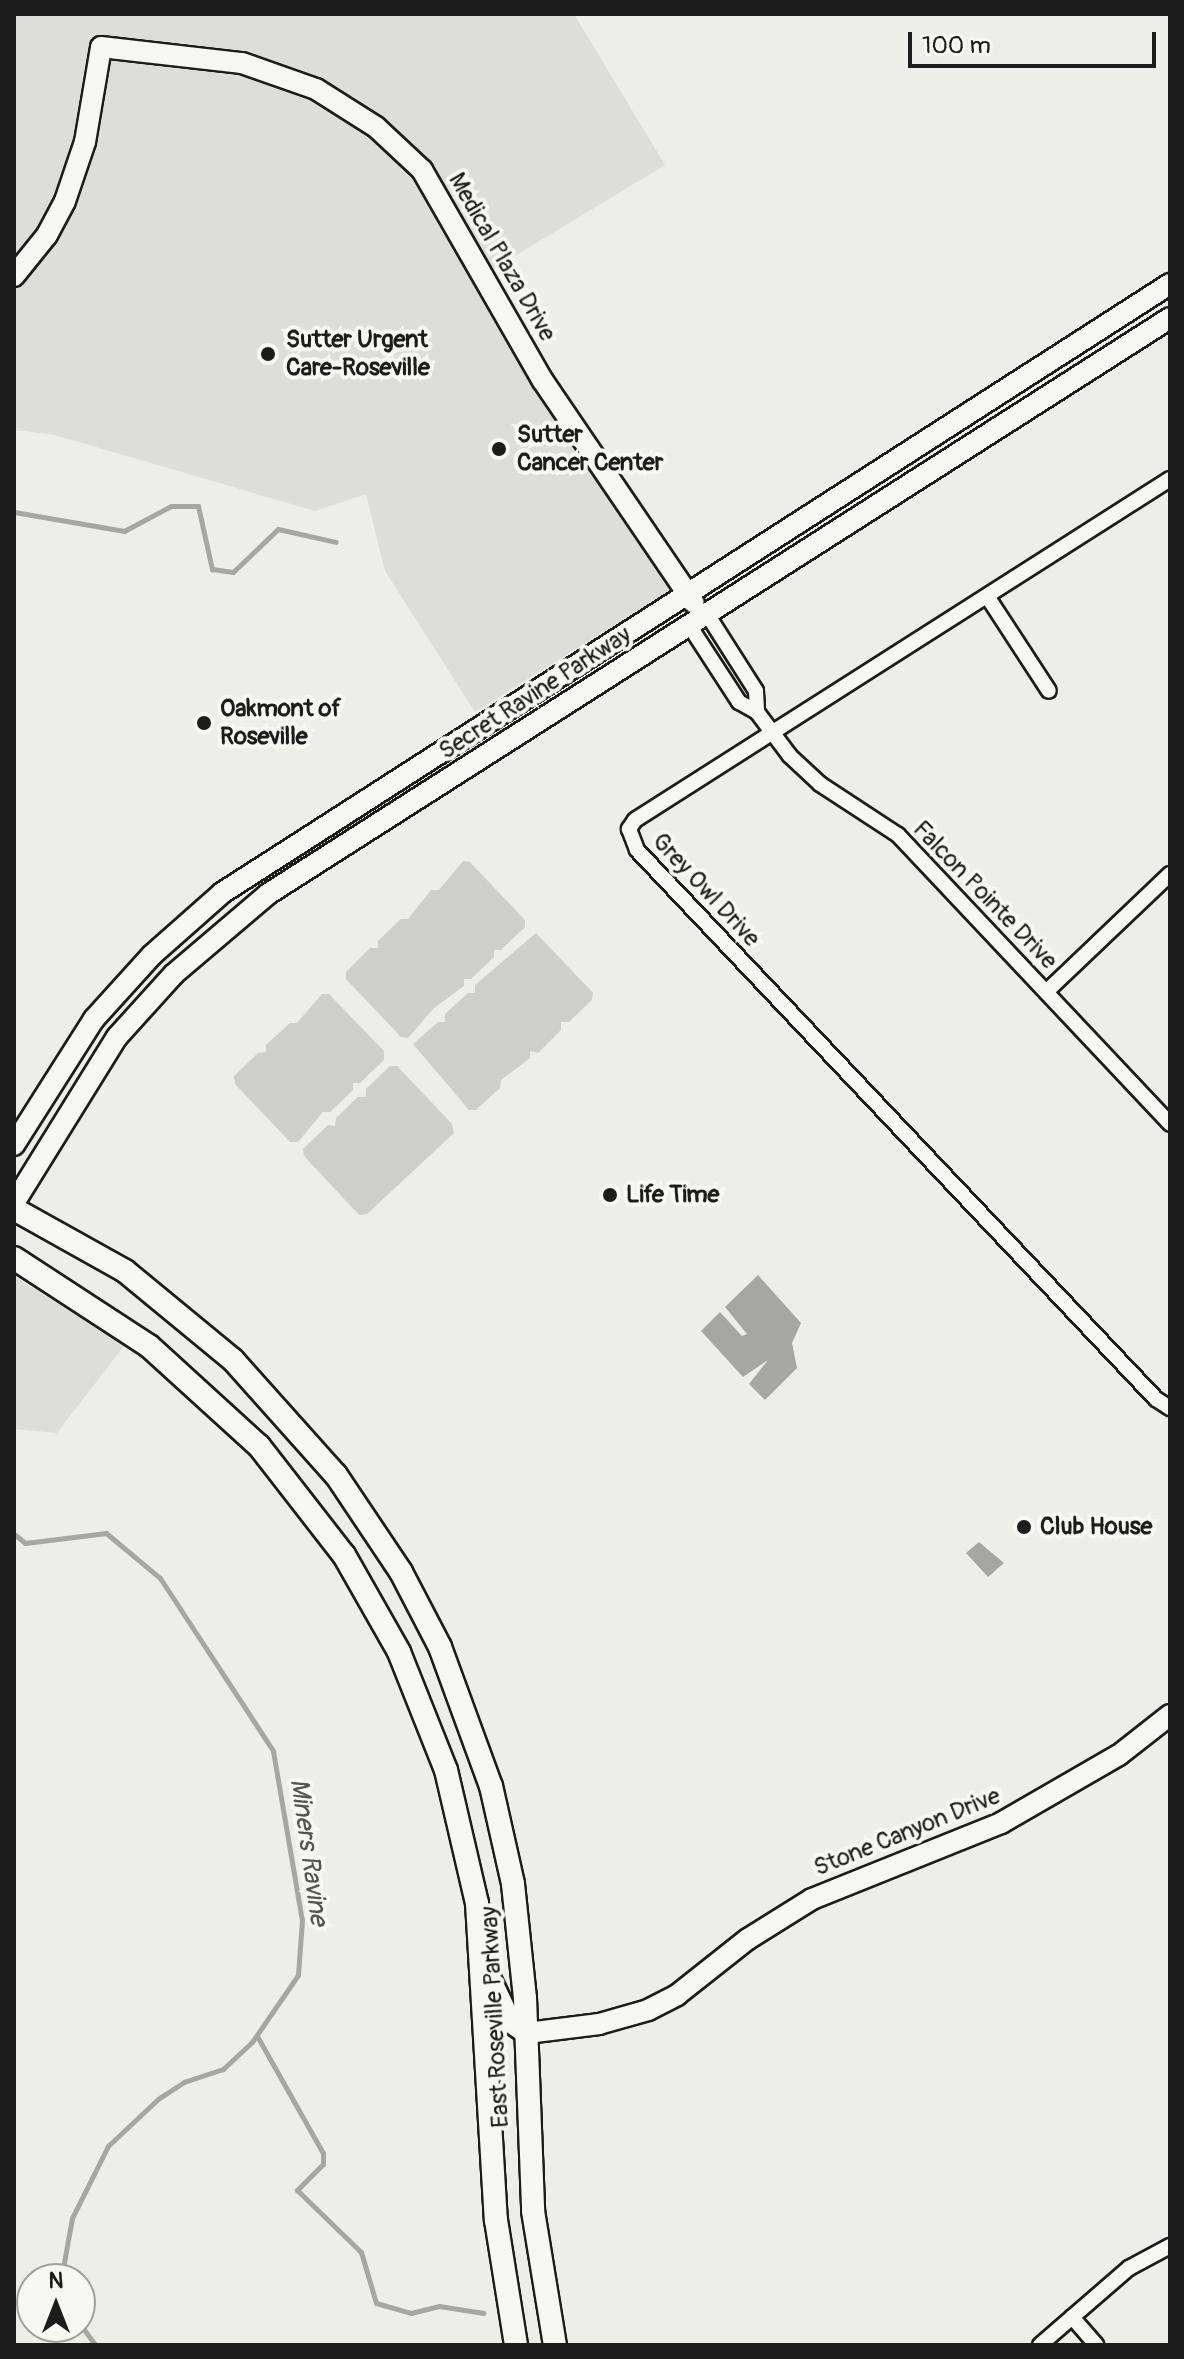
<!DOCTYPE html>
<html>
<head>
<meta charset="utf-8">
<style>
  body { margin:0 }
  #map { position:relative; width:1184px; height:2359px; overflow:hidden; background:#edede9; font-family:Pangolin,sans-serif }
  div>[style] { position:absolute }
  .built>* { inset:0; background:#ddddda }
  .green>* { inset:0; background:#cececb }
  .water>* { inset:0; background:#a6a6a3 }
  .stream>* { height:5px; margin:-2.5px; padding:0 2.5px; transform-origin:2.5px; border-radius:2.5px; background:#a6a6a3 }
  .roads { filter:drop-shadow(2px 0 #1c1c1c) drop-shadow(-2px 0 #1c1c1c) drop-shadow(0 2px #1c1c1c) drop-shadow(0 -2px #1c1c1c) }
  .street>* { height:14px; margin:-7px; padding:0 7px; transform-origin:7px; border-radius:7px; background:#f6f6f2 }
  .secondary>* { height:20px; margin:-10px; padding:0 10px; transform-origin:10px; border-radius:10px; background:#f6f6f2 }
  .primary>* { height:22px; margin:-11px; padding:0 11px; transform-origin:11px; border-radius:11px; background:#f6f6f2 }
  .dots>* { width:22px; height:22px; translate:-50% -50%; box-sizing:border-box; border:4px solid #f6f6f2; border-radius:50% }
  span { translate:-50% -50%; white-space:nowrap; text-align:center; line-height:1.15; -webkit-text-stroke:8px #f6f6f2; paint-order:stroke }
  .street-label { font-size:24px; color:#1c1c1c }
  .poi-label { font-size:24px; color:#1c1c1c; font-weight:700 }
  .left { translate:0 -50%; text-align:left }
  .water-label { font-size:26px; color:#535352; font-style:italic }
  .frame { position:absolute; inset:0; border:16px solid #1c1c1c; pointer-events:none }
  .north { position:absolute; left:16px; top:2263px; width:80px; height:80px; box-sizing:border-box; background:#f6f6f2; border:2px solid #9f9f9c; border-radius:50%; rotate:0deg; font-size:22px; font-weight:700; line-height:32px; text-align:center; color:#1c1c1c }
  .north::after { content:''; display:block; margin:auto; width:28px; height:36px; background:#1c1c1c; clip-path:polygon(50% 0,100% 100%,50% 72%,0 100%) }
  .scale { position:absolute; left:908px; top:32px; width:248px; height:36px; box-sizing:border-box; border:4px solid #1c1c1c; border-top:0; padding-left:10px; font-size:24px; line-height:28px; white-space:nowrap; color:#1c1c1c; -webkit-text-stroke:6px #f6f6f2; paint-order:stroke }
</style>
</head>
<body>
<div id="map">
  <div class="built">
    <div style="clip-path:polygon(14px 14px,574px 14px,665px 165px,475px 280px,536px 387px,670px 590px,475px 712px,385px 571px,366px 494px,315px 511px,55px 435px,14px 430px)"></div>
    <div style="clip-path:polygon(14px 1276px,124px 1346px,57px 1433px,14px 1429px)"></div>
  </div>
  <div class="green">
    <div style="clip-path:polygon(463px 861px,470px 862px,525px 920px,525px 927px,501px 950px,494px 950px,494px 957px,471px 979px,464px 979px,464px 986px,434px 1008px,408px 1038px,401px 1037px,346px 979px,346px 972px,370px 948px,378px 948px,378px 941px,401px 919px,408px 919px,431px 890px,439px 890px)"></div>
    <div style="clip-path:polygon(536px 933px,593px 993px,592px 1000px,569px 1022px,561px 1022px,561px 1030px,538px 1053px,530px 1051px,530px 1058px,501px 1080px,500px 1088px,476px 1110px,469px 1110px,413px 1044px,438px 1022px,445px 1022px,445px 1014px,468px 993px,475px 993px,475px 985px)"></div>
    <div style="clip-path:polygon(322px 994px,329px 994px,384px 1051px,384px 1060px,360px 1083px,353px 1083px,353px 1090px,330px 1112px,323px 1112px,298px 1142px,290px 1142px,235px 1084px,234px 1076px,258px 1053px,266px 1052px,266px 1045px,290px 1023px,297px 1023px)"></div>
    <div style="clip-path:polygon(390px 1066px,397px 1066px,452px 1124px,454px 1133px,367px 1214px,359px 1215px,304px 1156px,303px 1149px,328px 1125px,335px 1126px,336px 1118px,358px 1097px,366px 1097px,366px 1089px)"></div>
  </div>
  <div class="water">
    <div style="clip-path:polygon(758px 1275px,801px 1323px,792px 1343px,797px 1368px,765px 1400px,749px 1384px,768px 1360px,743px 1377px,701px 1331px,720px 1312px,742px 1336px,747px 1334px,725px 1307px)"></div>
    <div style="clip-path:polygon(979px 1542px,1004px 1563px,988px 1577px,966px 1553px)"></div>
  </div>
  <div class="stream">
    <div style="left:14px;top:512px;width:112px;rotate:9.8deg"></div>
    <div style="left:124px;top:531px;width:53px;rotate:-28deg"></div>
    <div style="left:171px;top:506px;width:27px"></div>
    <div style="left:198px;top:506px;width:65px;rotate:77.5deg"></div>
    <div style="left:212px;top:569px;width:21px;rotate:8deg"></div>
    <div style="left:233px;top:572px;width:62px;rotate:-43.7deg"></div>
    <div style="left:278px;top:529px;width:59px;rotate:12.6deg"></div>
    <div style="left:14px;top:1534px;width:14px;rotate:39deg"></div>
    <div style="left:25px;top:1543px;width:82px;rotate:-7deg"></div>
    <div style="left:106px;top:1533px;width:70px;rotate:39.8deg"></div>
    <div style="left:160px;top:1578px;width:207px;rotate:56.8deg"></div>
    <div style="left:273px;top:1751px;width:171px;rotate:80.3deg"></div>
    <div style="left:302px;top:1920px;width:55px;rotate:94.2deg"></div>
    <div style="left:298px;top:1975px;width:81px;rotate:124.5deg"></div>
    <div style="left:252px;top:2042px;width:40px;rotate:137deg"></div>
    <div style="left:223px;top:2069px;width:41px;rotate:161.6deg"></div>
    <div style="left:184px;top:2082px;width:31px;rotate:147deg"></div>
    <div style="left:158px;top:2099px;width:69px;rotate:136.8deg"></div>
    <div style="left:108px;top:2146px;width:80px;rotate:116.6deg"></div>
    <div style="left:72px;top:2218px;width:62px;rotate:100.2deg"></div>
    <div style="left:257px;top:2036px;width:134px;rotate:60.6deg"></div>
    <div style="left:323px;top:2153px;width:11px;rotate:90deg"></div>
    <div style="left:323px;top:2164px;width:37px;rotate:135deg"></div>
    <div style="left:297px;top:2190px;width:89px;rotate:44.1deg"></div>
    <div style="left:361px;top:2252px;width:53px;rotate:73.6deg"></div>
    <div style="left:376px;top:2303px;width:36px;rotate:16deg"></div>
    <div style="left:411px;top:2313px;width:29px;rotate:-14deg"></div>
    <div style="left:439px;top:2306px;width:45px;rotate:9deg"></div>
    <div style="left:80px;top:2324px;width:26px;rotate:54deg"></div>
  </div>
  <div class="roads">
    <div class="street">
      <div style="left:1170px;top:479px;width:634px;rotate:147.49deg"></div>
      <div style="left:635px;top:820px;width:11px;rotate:124deg"></div>
      <div style="left:629px;top:829px;width:22px;rotate:69deg"></div>
      <div style="left:637px;top:850px;width:755px;rotate:46.61deg"></div>
      <div style="left:1156px;top:1399px;width:17px;rotate:33deg"></div>
      <div style="left:987px;top:596px;width:113px;rotate:56.9deg"></div>
      <div style="left:707px;top:614px;width:91px;rotate:57.5deg"></div>
      <div style="left:756px;top:691px;width:21px;rotate:87deg"></div>
      <div style="left:689px;top:625px;width:92px;rotate:57deg"></div>
      <div style="left:739px;top:702px;width:21px;rotate:29deg"></div>
      <div style="left:757px;top:712px;width:55px;rotate:53.1deg"></div>
      <div style="left:790px;top:756px;width:41px;rotate:43deg"></div>
      <div style="left:820px;top:784px;width:93px;rotate:33.2deg"></div>
      <div style="left:898px;top:835px;width:397px;rotate:46.7deg"></div>
      <div style="left:1046px;top:992px;width:171px;rotate:-43.6deg"></div>
      <div style="left:1072px;top:2317px;width:37px;rotate:49deg"></div>
      <div style="left:1040px;top:2345px;width:118px;rotate:-40.9deg"></div>
      <div style="left:1129px;top:2268px;width:47px;rotate:-28.2deg"></div>
    </div>
    <div class="secondary">
      <div style="left:14px;top:276px;width:53px;rotate:-51.2deg"></div>
      <div style="left:47px;top:235px;width:38px;rotate:-62deg"></div>
      <div style="left:65px;top:201px;width:62px;rotate:-71.3deg"></div>
      <div style="left:85px;top:142px;width:96px;rotate:-80.4deg"></div>
      <div style="left:101px;top:47px;width:142px;rotate:6.5deg"></div>
      <div style="left:242px;top:63px;width:78px;rotate:19.4deg"></div>
      <div style="left:316px;top:89px;width:71px;rotate:32.3deg"></div>
      <div style="left:376px;top:127px;width:63px;rotate:43.1deg"></div>
      <div style="left:422px;top:170px;width:243px;rotate:60.2deg"></div>
      <div style="left:543px;top:381px;width:268px;rotate:55.8deg"></div>
      <div style="left:14px;top:1145px;width:149px;rotate:-57.6deg"></div>
      <div style="left:94px;top:1019px;width:86px;rotate:-47.8deg"></div>
      <div style="left:152px;top:955px;width:94px;rotate:-41.5deg"></div>
      <div style="left:222px;top:893px;width:1127px;rotate:-32.72deg"></div>
      <div style="left:14px;top:1203px;width:195px;rotate:-58.2deg"></div>
      <div style="left:117px;top:1037px;width:85px;rotate:-47.9deg"></div>
      <div style="left:174px;top:974px;width:123px;rotate:-40.4deg"></div>
      <div style="left:268px;top:894px;width:1070px;rotate:-32.56deg"></div>
      <div style="left:527px;top:2033px;width:73px;rotate:-7.1deg"></div>
      <div style="left:599px;top:2024px;width:51px;rotate:-15.9deg"></div>
      <div style="left:648px;top:2010px;width:33px;rotate:-27deg"></div>
      <div style="left:677px;top:1995px;width:90px;rotate:-38.3deg"></div>
      <div style="left:748px;top:1939px;width:75px;rotate:-32deg"></div>
      <div style="left:812px;top:1899px;width:204px;rotate:-21.9deg"></div>
      <div style="left:1001px;top:1823px;width:136px;rotate:-30deg"></div>
      <div style="left:1119px;top:1755px;width:65px;rotate:-38.1deg"></div>
    </div>
    <div class="primary">
      <div style="left:14px;top:1209px;width:127px;rotate:29.2deg"></div>
      <div style="left:125px;top:1271px;width:140px;rotate:39.5deg"></div>
      <div style="left:233px;top:1360px;width:154px;rotate:48.2deg"></div>
      <div style="left:336px;top:1475px;width:117px;rotate:56.2deg"></div>
      <div style="left:401px;top:1572px;width:85px;rotate:62.5deg"></div>
      <div style="left:440px;top:1647px;width:148px;rotate:69.9deg"></div>
      <div style="left:491px;top:1786px;width:100px;rotate:77.3deg"></div>
      <div style="left:513px;top:1884px;width:115px;rotate:84deg"></div>
      <div style="left:525px;top:1998px;width:213px;rotate:87.8deg"></div>
      <div style="left:533px;top:2211px;width:136px;rotate:80.7deg"></div>
      <div style="left:14px;top:1258px;width:161px;rotate:33.1deg"></div>
      <div style="left:149px;top:1346px;width:149px;rotate:42.3deg"></div>
      <div style="left:259px;top:1446px;width:138px;rotate:52.1deg"></div>
      <div style="left:344px;top:1555px;width:112px;rotate:60.4deg"></div>
      <div style="left:399px;top:1652px;width:127px;rotate:68.3deg"></div>
      <div style="left:446px;top:1770px;width:137px;rotate:76.9deg"></div>
      <div style="left:477px;top:1903px;width:318px;rotate:86.6deg"></div>
      <div style="left:496px;top:2220px;width:127px;rotate:80.9deg"></div>
      <div style="left:490px;top:1980px;width:44px;rotate:64.6deg"></div>
      <div style="left:509px;top:2020px;width:22px;rotate:36deg"></div>
    </div>
  </div>
  <div class="dots">
    <div style="left:268px;top:354px;background:#1c1c1c"></div>
    <div style="left:499px;top:449px;background:#1c1c1c"></div>
    <div style="left:204px;top:723px;background:#1c1c1c"></div>
    <div style="left:610px;top:1195px;background:#1c1c1c"></div>
    <div style="left:1024px;top:1527px;background:#1c1c1c"></div>
  </div>
  <div class="street-label">
    <span style="left:502px;top:257px;rotate:60deg">Medical Plaza Drive</span>
    <span style="left:535px;top:693px;rotate:-33deg">Secret Ravine Parkway</span>
    <span style="left:706px;top:890px;rotate:47deg">Grey Owl Drive</span>
    <span style="left:985px;top:895px;rotate:46deg">Falcon Pointe Drive</span>
    <span style="left:907px;top:1832px;rotate:-22deg">Stone Canyon Drive</span>
    <span style="left:495px;top:2017px;rotate:-93deg">East Roseville Parkway</span>
  </div>
  <div class="poi-label">
    <span class="left" style="left:286px;top:354px">Sutter Urgent<br>Care-Roseville</span>
    <span class="left" style="left:517px;top:449px">Sutter<br>Cancer Center</span>
    <span class="left" style="left:220px;top:723px">Oakmont of<br>Roseville</span>
    <span class="left" style="left:626px;top:1195px">Life Time</span>
    <span class="left" style="left:1040px;top:1527px">Club House</span>
  </div>
  <div class="water-label">
    <span style="left:308px;top:1852px;rotate:82deg">Miners Ravine</span>
  </div>
  <div class="frame"></div>
  <div class="north">N</div>
  <div class="scale">100 m</div>
</div>
</body>
</html>
